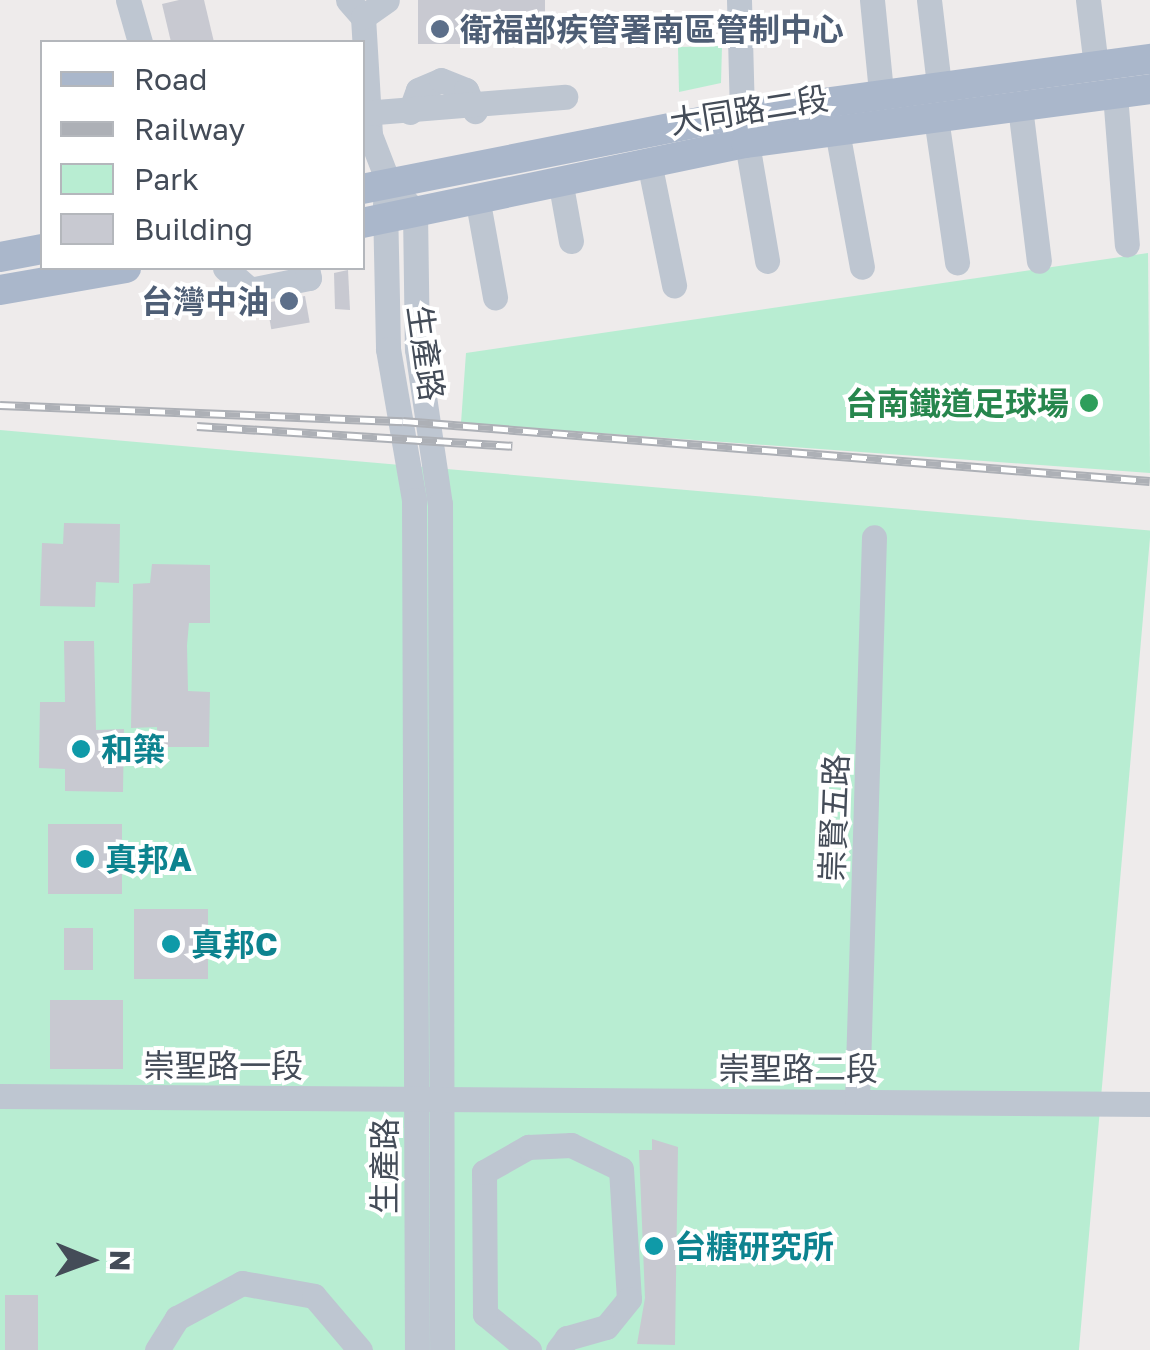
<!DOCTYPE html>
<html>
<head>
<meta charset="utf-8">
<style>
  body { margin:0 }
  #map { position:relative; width:1150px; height:1350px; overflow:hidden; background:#eeebeb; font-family:"Golos Text","Noto Sans TC",sans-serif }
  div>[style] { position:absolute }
  .green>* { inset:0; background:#b8edd2; transform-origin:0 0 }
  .building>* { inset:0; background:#c8c9d1; transform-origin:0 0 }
  .minor>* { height:25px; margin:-12.5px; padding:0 12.5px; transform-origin:12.5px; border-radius:12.5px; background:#bec6d1 }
  .major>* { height:30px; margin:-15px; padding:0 15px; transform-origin:15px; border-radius:15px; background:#aab7cb }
  .rail>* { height:9px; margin-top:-4.5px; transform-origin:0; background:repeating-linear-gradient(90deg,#fff 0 15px,#adb0b6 0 30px); box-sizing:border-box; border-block:2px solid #adb0b6 }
  .dots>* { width:28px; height:28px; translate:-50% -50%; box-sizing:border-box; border:5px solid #fff; border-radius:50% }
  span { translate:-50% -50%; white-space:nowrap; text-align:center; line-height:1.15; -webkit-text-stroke:8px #fff; paint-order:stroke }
  .service-label { font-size:32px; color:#4e5e75; font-weight:700 }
  .left { translate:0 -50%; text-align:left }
  .right { translate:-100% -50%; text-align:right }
  .street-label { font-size:32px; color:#444c58 }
  .leisure-label { font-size:32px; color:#27864d; font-weight:700 }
  .culture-label { font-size:32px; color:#0d838f; font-weight:700 }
  .legend { position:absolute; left:40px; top:40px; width:325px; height:230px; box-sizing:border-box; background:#fff; border:2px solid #b4b7bc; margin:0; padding:12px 18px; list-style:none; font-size:30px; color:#444c58 }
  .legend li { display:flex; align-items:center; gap:20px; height:50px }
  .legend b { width:50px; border:2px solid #b4b7bc }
  .north { position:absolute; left:40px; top:1210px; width:100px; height:100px; -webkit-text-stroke:8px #fff; paint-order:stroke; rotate:91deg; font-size:28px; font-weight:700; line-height:40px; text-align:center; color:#444c58 }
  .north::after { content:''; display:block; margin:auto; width:35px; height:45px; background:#444c58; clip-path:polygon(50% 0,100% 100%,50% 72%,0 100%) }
</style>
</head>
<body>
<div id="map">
  <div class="green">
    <div style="clip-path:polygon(722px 46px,721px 83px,679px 92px,678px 47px)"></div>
    <div style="clip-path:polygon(1148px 253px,1150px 473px,461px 423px,466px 353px)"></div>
    <div style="left:0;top:430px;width:1155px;height:920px;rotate:5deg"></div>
  </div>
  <div class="building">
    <div style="clip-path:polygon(179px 0,204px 0,214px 42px,171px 42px,162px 4px)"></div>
    <div style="clip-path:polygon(418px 0,545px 0,545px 13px,462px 14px,462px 44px,418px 44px)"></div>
    <div style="clip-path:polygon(348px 270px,350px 310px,335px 309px,334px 273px)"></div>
    <div style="left:305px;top:296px;width:27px;height:39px;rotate:80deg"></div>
    <div style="clip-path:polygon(64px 523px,120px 524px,119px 583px,96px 582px,95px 607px,40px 606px,42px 543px,63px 544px)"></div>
    <div style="clip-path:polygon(152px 564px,210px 565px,210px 623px,189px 623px,187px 645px,188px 691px,210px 692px,209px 747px,157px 747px,157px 727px,131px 728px,133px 584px,150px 583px)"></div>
    <div style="clip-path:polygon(64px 641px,94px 641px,96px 730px,124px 729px,123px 792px,65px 791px,65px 769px,39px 768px,40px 702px,65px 702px)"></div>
    <div style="left:48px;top:824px;width:74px;height:70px"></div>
    <div style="left:134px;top:909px;width:74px;height:70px"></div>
    <div style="left:64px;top:928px;width:29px;height:42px"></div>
    <div style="left:50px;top:1000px;width:73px;height:69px"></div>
    <div style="clip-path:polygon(652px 1139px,678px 1147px,675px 1345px,637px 1344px,645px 1298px,639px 1150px,652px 1150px)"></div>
    <div style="left:5px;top:1295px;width:33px;height:55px"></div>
  </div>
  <div class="minor">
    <div style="left:128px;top:0;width:44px;rotate:74.1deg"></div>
    <div style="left:348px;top:0;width:23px;rotate:49deg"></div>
    <div style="left:363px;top:17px;width:118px;rotate:86.6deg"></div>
    <div style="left:370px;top:135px;width:53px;rotate:68.8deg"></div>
    <div style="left:389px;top:184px;width:37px;rotate:46deg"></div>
    <div style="left:415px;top:211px;width:138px;rotate:89.2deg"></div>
    <div style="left:417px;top:349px;width:157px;rotate:81.6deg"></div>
    <div style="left:440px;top:504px;width:846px;rotate:89.86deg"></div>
    <div style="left:739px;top:0;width:114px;rotate:88.5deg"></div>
    <div style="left:742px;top:114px;width:149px;rotate:80.3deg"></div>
    <div style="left:872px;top:0;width:92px;rotate:84.4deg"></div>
    <div style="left:929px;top:0;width:86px;rotate:83.3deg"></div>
    <div style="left:1088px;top:0;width:66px;rotate:83.1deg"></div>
    <div style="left:363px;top:17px;width:29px;rotate:-35deg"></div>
    <div style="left:1115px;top:94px;width:151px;rotate:85.5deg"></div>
    <div style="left:1020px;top:107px;width:155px;rotate:83deg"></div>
    <div style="left:410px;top:112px;width:23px;rotate:-70deg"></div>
    <div style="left:418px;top:90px;width:25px;rotate:-23deg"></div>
    <div style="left:441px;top:80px;width:27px;rotate:22deg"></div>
    <div style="left:466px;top:90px;width:23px;rotate:67deg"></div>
    <div style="left:364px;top:113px;width:202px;rotate:-4.6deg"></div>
    <div style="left:936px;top:118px;width:146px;rotate:81.7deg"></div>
    <div style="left:837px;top:131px;width:138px;rotate:79.6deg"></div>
    <div style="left:649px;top:162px;width:126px;rotate:78.5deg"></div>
    <div style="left:560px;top:180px;width:62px;rotate:79.8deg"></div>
    <div style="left:477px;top:197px;width:102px;rotate:79.8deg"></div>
    <div style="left:385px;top:204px;width:145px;rotate:88.8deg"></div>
    <div style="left:388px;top:349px;width:153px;rotate:80.2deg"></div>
    <div style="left:414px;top:500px;width:850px;rotate:89.8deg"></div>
    <div style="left:225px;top:268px;width:33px;rotate:41deg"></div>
    <div style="left:250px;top:290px;width:60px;rotate:-11.5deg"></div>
    <div style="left:309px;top:278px;width:10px;rotate:-101deg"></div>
    <div style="left:0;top:1096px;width:1150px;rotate:0.4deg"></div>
    <div style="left:857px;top:1100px;width:563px;rotate:-88.27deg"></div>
    <div style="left:157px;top:1350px;width:38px;rotate:-58deg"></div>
    <div style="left:177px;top:1318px;width:74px;rotate:-28.3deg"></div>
    <div style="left:242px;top:1283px;width:73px;rotate:10.2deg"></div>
    <div style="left:314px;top:1296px;width:71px;rotate:49.6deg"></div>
    <div style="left:529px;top:1350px;width:57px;rotate:-140.7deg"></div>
    <div style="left:485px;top:1314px;width:142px;rotate:-90.4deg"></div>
    <div style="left:484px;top:1172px;width:51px;rotate:-29.6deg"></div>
    <div style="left:528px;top:1147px;width:43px;rotate:-2.7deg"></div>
    <div style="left:571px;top:1145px;width:55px;rotate:25.6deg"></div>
    <div style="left:621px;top:1169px;width:130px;rotate:86.5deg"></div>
    <div style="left:629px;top:1299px;width:36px;rotate:129deg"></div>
    <div style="left:606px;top:1327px;width:41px;rotate:164.2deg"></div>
    <div style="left:567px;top:1338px;width:15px;rotate:127deg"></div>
  </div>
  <div class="major">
    <div style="left:362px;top:189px;width:387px;rotate:-11.2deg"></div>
    <div style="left:742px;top:114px;width:412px;rotate:-7.7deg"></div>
    <div style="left:362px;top:223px;width:392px;rotate:-11.8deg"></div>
    <div style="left:746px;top:143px;width:408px;rotate:-7.6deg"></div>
    <div style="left:0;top:257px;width:43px;rotate:-10.8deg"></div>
    <div style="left:0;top:290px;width:128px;rotate:-9.9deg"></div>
  </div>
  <div class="rail">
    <div style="left:0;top:405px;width:403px;rotate:2.3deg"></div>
    <div style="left:403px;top:421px;width:749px;rotate:4.59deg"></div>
    <div style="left:197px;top:426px;width:316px;rotate:3.6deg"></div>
  </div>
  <div class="dots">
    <div style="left:440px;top:29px;background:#5c6f8a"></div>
    <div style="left:289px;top:301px;background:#5c6f8a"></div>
    <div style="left:1089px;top:403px;background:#2e9e5b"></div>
    <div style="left:81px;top:749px;background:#0f9aa8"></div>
    <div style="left:85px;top:859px;background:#0f9aa8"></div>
    <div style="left:171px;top:944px;background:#0f9aa8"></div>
    <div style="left:654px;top:1246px;background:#0f9aa8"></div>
  </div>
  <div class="service-label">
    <span class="left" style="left:460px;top:29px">衛福部疾管署南區管制中心</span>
    <span class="right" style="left:269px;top:301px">台灣中油</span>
  </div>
  <div class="street-label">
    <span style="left:749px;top:110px;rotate:-9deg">大同路二段</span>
    <span style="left:426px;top:353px;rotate:82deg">生產路</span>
    <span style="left:834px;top:818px;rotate:-88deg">崇賢五路</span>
    <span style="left:223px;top:1065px">崇聖路一段</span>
    <span style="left:798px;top:1068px">崇聖路二段</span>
    <span style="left:384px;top:1166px;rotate:-90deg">生產路</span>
  </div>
  <div class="leisure-label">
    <span class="right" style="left:1069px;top:403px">台南鐵道足球場</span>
  </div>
  <div class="culture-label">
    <span class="left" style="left:101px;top:749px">和築</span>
    <span class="left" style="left:105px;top:859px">真邦A</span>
    <span class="left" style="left:191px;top:944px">真邦C</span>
    <span class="left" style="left:674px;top:1246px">台糖研究所</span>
  </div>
  <ul class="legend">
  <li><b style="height:12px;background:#aab7cb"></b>Road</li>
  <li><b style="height:12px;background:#adb0b6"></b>Railway</li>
  <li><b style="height:28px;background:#b8edd2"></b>Park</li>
  <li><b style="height:28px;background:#c8c9d1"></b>Building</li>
  </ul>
  <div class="north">N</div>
</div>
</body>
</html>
